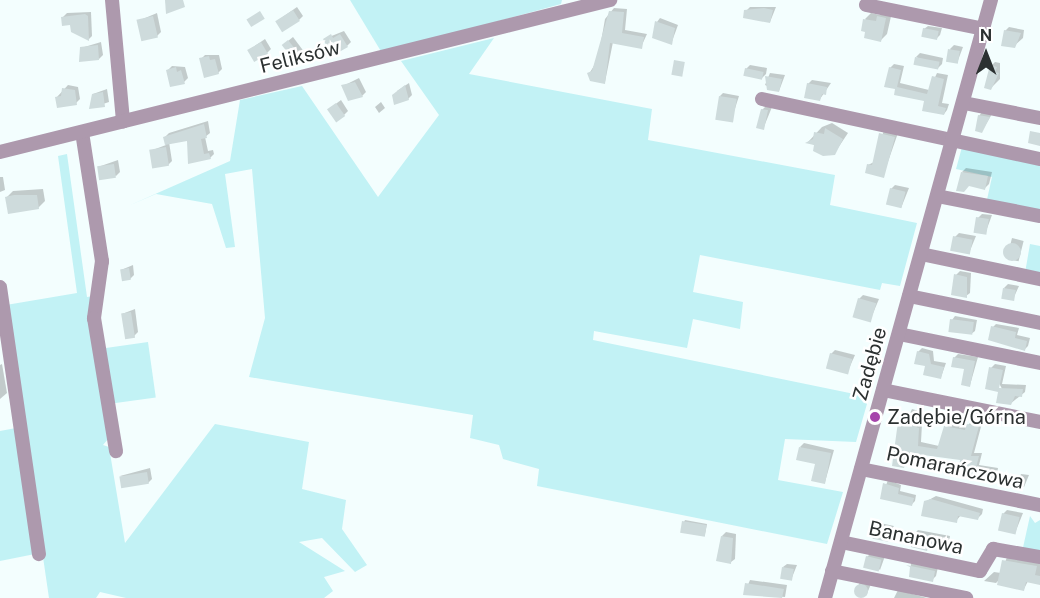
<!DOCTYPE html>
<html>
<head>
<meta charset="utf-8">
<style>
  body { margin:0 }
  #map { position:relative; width:1040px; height:598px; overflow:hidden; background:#f3fefe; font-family:"Public Sans",sans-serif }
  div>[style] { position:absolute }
  .green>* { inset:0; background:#c2f2f5; transform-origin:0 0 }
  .shadow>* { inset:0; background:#0003; transform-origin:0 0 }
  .building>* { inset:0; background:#cedbdc; transform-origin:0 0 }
  .round { border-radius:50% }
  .minor>* { height:14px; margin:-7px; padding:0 7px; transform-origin:7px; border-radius:7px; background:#ad99ad }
  .dots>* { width:16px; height:16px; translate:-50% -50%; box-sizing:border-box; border:3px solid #fff; border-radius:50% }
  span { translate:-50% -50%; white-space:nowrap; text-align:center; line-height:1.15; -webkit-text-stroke:5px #fff; paint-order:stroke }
  .street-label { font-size:20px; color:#2c3131 }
  .poi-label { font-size:20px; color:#2c3131 }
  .left { translate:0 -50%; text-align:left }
  .north { position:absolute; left:956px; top:24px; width:60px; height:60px; -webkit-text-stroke:4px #fff; paint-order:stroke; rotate:0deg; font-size:16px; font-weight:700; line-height:24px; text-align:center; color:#2c3131 }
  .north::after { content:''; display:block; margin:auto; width:21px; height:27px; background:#2c3131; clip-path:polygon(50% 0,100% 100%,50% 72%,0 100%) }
</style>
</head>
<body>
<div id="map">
  <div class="green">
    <div style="clip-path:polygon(350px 0,562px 0,561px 4px,382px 53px)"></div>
    <div style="clip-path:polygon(494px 38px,469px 74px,652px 109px,648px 140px,835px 175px,830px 205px,917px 223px,900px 286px,882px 283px,880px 290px,700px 255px,693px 292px,743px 302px,740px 329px,693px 319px,687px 348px,594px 331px,593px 340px,869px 397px,856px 442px,785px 439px,778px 480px,843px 492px,827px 544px,537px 486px,539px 469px,503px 459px,499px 445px,470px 438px,473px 415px,249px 377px,265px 318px,252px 169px,225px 174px,235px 247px,226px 248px,212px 204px,156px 194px,128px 206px,230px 161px,240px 100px,302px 86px,378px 197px,439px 115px,401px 61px)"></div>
    <div style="clip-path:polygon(962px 147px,1040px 162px,1040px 213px,986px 204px,992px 177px,956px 169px)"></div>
    <div style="clip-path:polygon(67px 154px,87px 297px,94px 296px,108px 439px,103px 445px,109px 447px,125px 543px,215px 424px,309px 442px,302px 489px,346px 500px,342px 529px,367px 565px,355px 572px,322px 538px,299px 542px,345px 571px,324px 577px,333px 591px,324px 598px,126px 598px,100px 592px,96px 598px,49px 598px,6px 305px,77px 293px,58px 156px)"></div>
    <div style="clip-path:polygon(1030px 244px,1040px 246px,1040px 276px,1025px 273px)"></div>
    <div style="left:148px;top:342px;width:56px;height:46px;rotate:82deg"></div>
    <div style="clip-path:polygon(16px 428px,35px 554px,0 561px,0 431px)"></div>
    <div style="clip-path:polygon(1030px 516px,1035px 523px,1040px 520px,1040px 555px,1022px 552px)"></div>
  </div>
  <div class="shadow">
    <div style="clip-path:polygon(297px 7px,303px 16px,299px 20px,277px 21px)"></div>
    <div style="clip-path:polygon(750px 7px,776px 7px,770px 22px,746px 11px)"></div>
    <div style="clip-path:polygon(614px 8px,627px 9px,625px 30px,647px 34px,641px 47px,613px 42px,605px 82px,589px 74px,598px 59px,605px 19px)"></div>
    <div style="clip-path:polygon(884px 11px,892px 12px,887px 34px,881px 40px,865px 19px,871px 13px,880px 15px)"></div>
    <div style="clip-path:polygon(91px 12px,92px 36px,88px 40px,63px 17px,67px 13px)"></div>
    <div style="clip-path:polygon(157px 13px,161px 32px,157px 36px,138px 21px)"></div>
    <div style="clip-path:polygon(660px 18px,678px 25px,671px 44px,657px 22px)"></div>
    <div style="clip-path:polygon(928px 26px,942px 28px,940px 35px,937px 38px,924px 29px)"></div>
    <div style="clip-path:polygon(1009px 27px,1024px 30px,1023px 38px,1014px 46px,1005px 31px)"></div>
    <div style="clip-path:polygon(344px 31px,351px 42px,347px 46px,324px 39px)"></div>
    <div style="clip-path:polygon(293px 37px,305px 53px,296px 60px,288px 41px)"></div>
    <div style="clip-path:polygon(265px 39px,271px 49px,267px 53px,249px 50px)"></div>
    <div style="clip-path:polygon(101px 42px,103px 55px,99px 59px,81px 48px)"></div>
    <div style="clip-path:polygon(954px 45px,963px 47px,957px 63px,950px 49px)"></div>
    <div style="clip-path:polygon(920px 53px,943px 58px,942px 64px,938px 68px,916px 57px)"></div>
    <div style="clip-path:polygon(205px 55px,219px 55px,222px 69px,218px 73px,201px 59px)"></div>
    <div style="clip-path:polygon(995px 62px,1000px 63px,1000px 79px,991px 88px,991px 66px)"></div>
    <div style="clip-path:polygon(894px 64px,904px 66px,900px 83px,929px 90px,937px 73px,948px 75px,942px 103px,949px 104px,947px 110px,944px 114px,926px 100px,897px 88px,890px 68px)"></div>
    <div style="clip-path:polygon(750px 65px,767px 68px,766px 74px,762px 78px,746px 69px)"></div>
    <div style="clip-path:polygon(172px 66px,185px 67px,188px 78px,184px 82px,168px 70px)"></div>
    <div style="clip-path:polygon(770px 73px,785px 75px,779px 91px,765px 85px)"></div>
    <div style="clip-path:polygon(359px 78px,366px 92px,362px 96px,343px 86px)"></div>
    <div style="clip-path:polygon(812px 80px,831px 83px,820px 99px,808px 84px)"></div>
    <div style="clip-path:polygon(409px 83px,412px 95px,408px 99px,397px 91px)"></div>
    <div style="clip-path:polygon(68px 85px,78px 87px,80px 99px,76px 103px,57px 97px)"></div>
    <div style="clip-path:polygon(107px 89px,109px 102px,91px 108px,93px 94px)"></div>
    <div style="clip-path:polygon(723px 93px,739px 96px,731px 121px,720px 96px)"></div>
    <div style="clip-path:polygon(341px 100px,348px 111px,344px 115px,333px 106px)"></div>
    <div style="clip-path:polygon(381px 102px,385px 108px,379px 113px,375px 107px)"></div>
    <div style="clip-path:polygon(766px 106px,772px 107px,763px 129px,762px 110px)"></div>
    <div style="clip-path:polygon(982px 112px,992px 114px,982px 131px,979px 116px)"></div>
    <div style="clip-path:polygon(208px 121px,210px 133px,205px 137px,208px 151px,213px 150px,214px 154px,210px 158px,189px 163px,188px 139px,169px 142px,172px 161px,168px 165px,150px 151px,166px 145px,165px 137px,169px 133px)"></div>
    <div style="clip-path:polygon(832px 123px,848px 133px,834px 154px,808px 142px,822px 127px)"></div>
    <div style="clip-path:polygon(884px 130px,898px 133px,883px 176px,868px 165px,874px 162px)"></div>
    <div style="clip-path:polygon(118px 160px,120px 172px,116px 176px,98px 167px)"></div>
    <div style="clip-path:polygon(966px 168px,992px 172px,989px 184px,985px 188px,962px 172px)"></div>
    <div style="clip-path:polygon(0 177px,3px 177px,5px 190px,0 192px)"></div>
    <div style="clip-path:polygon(895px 185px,909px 188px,901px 208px,891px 189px)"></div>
    <div style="clip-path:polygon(43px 189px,45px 201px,38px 208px,7px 197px,13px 191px)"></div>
    <div style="clip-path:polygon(982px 214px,992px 215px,985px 234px,978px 218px)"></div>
    <div style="clip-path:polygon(959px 233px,976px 236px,969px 253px,955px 237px)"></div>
    <div style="left:1012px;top:238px;width:12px;height:21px;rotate:14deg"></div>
    <div style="clip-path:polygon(133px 265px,134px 275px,130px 279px,121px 270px)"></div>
    <div style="clip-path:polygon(960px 271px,971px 273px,970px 293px,966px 296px,956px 275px)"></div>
    <div style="clip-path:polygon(1008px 284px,1019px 286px,1013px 299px,1004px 288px)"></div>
    <div style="clip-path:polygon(863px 295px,879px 299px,871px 318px,859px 299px)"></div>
    <div style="clip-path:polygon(135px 309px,138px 332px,134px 336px,122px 314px)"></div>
    <div style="clip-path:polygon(955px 316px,977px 320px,975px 331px,971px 334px,952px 320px)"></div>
    <div style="clip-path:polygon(996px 324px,1019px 328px,1017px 335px,1030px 338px,1028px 346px,1025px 349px,993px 327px)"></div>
    <div style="clip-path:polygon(922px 348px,933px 351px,934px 361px,946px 363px,941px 377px,918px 352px)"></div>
    <div style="clip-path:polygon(835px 350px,855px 355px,847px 373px,831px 354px)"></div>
    <div style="clip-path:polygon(958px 354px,978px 357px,970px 385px,966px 368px,954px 358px)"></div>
    <div style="clip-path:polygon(2px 364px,7px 393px,0 399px,0 365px)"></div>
    <div style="clip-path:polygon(995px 364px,1006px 366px,1002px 384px,1026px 385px,1025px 392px,1010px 404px,991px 368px)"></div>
    <div style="clip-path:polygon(912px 409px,919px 411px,916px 422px,922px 424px,921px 442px,939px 446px,949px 423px,967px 426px,972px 421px,982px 423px,974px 453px,982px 453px,979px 465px,998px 468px,996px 480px,992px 483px,967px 469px,962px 459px,925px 454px,921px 463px,908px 460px,903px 467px,899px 425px,906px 422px)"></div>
    <div style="clip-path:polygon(804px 443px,834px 450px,825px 482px,817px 463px,800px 447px)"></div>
    <div style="clip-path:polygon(150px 468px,152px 479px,148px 483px,120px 476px)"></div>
    <div style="clip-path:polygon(1021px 474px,1029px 475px,1024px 487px,1016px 485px)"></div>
    <div style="clip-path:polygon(888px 480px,901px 485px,900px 491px,916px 495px,915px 501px,912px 504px,881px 498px)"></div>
    <div style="clip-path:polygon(936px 496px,983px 509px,982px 514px,978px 518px,961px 515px,956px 521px,925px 502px)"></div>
    <div style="clip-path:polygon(1007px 510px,1023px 513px,1015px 533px,1003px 514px)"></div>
    <div style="clip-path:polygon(685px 520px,707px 524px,705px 534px,684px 522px)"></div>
    <div style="clip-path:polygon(880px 523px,894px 526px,888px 541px,876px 527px)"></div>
    <div style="clip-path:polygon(918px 530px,950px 536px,949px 543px,930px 544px,927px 549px,915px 533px)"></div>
    <div style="clip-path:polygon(726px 532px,736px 534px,735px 559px,731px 562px,722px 536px)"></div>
    <div style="clip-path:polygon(871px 553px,885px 556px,880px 570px,867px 557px)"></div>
    <div style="clip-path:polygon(1007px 557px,1040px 562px,1040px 583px,1028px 581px,1024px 589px,1000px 579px,996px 583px,984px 581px,994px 572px,1001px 573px)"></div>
    <div style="clip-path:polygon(911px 563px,938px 567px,936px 576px,932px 580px,910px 575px)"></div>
    <div style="clip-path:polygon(787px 564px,797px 565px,791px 580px,783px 567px)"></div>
    <div style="clip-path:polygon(750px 580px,787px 585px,785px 597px,744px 594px)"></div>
    <div style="clip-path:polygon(860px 582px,871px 584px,866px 596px,855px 594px)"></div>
    <div style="clip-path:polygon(898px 590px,927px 598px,894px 598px)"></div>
  </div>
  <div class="building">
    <div style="clip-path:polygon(165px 0,183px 0,185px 7px,166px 14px)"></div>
    <div style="clip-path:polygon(764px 8px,773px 10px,770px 23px,743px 18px,744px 10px)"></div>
    <div style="left:293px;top:10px;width:13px;height:21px;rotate:58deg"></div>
    <div style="left:260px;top:11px;width:9px;height:16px;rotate:58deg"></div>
    <div style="clip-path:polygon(609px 11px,624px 12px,622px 33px,644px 37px,642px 49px,610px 43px,605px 84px,590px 81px,587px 73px,592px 71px)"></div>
    <div style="clip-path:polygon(85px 14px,88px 16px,89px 41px,71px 32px,70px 25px,62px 26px,61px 17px)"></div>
    <div style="left:153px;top:16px;width:22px;height:17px;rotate:77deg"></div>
    <div style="clip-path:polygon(877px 16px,886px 18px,881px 42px,864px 38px,865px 32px,861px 31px,863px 19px,876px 21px)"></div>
    <div style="clip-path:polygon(655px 21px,675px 28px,672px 45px,652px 38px)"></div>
    <div style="left:923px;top:28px;width:16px;height:9px;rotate:11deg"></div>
    <div style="clip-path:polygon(1004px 30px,1021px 33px,1015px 48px,1001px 46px)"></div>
    <div style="clip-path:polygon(331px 34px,333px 38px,340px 34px,348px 47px,332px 56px,323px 39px)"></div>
    <div style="left:288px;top:40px;width:23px;height:8px;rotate:52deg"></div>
    <div style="left:261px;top:42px;width:14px;height:16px;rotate:60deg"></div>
    <div style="clip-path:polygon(98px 45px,99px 60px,79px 62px,80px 47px)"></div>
    <div style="left:948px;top:49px;width:12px;height:13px;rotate:9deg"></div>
    <div style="clip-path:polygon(209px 56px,210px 60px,215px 59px,219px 74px,204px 78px,199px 58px)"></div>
    <div style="left:915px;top:57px;width:25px;height:8px;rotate:11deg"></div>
    <div style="left:674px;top:60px;width:11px;height:15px;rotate:10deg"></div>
    <div style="clip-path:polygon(990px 65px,997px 67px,995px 72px,999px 73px,991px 90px,984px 88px)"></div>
    <div style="clip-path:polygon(176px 67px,177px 72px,181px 70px,185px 84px,170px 87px,166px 70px)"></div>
    <div style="clip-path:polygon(889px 67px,901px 70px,897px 87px,927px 94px,932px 76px,944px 79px,938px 106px,946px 108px,944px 115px,922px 111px,924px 101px,894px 95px,895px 89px,884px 87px)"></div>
    <div style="left:745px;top:68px;width:19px;height:8px;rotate:12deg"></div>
    <div style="clip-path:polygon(765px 76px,782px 79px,779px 92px,767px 90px)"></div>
    <div style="clip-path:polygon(355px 82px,363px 97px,348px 101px,341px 85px)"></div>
    <div style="clip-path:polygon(807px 83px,827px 87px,826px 95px,822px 94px,820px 101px,804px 98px)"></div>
    <div style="clip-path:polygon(405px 85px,409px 100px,394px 105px,392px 95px)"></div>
    <div style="clip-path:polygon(62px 88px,75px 90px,77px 105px,57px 108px,55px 97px,61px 96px)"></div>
    <div style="clip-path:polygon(103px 92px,105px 107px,89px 109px,92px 94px)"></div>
    <div style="left:719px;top:96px;width:18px;height:24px;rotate:9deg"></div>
    <div style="left:336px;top:103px;width:16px;height:11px;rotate:55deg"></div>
    <div style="clip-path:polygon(761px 109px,768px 110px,764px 130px,756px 128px)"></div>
    <div style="clip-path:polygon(978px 115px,990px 117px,982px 133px,975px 131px)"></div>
    <div style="clip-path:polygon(204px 124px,207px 138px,201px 139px,204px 154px,209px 153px,211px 159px,188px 164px,187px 141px,165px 145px,163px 137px)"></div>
    <div style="clip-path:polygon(825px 128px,843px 139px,835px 155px,823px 156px,813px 151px,814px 145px,805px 143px,813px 139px,814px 132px,824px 134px)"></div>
    <div style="clip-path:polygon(1030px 131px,1040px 133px,1040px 146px,1028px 143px)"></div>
    <div style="clip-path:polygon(879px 133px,895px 137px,884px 178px,865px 173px,867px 164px,872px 165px)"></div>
    <div style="left:166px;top:147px;width:19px;height:17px;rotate:81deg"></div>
    <div style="left:114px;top:164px;width:14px;height:17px;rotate:82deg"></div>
    <div style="clip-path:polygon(961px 172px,988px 176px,985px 190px,969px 186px,964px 192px,956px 191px)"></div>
    <div style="left:890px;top:188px;width:16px;height:17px;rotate:14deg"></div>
    <div style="clip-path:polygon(14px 195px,37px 195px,39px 209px,8px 214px,5px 197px)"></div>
    <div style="left:976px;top:217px;width:13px;height:16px;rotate:9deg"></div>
    <div style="left:953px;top:236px;width:20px;height:15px;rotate:11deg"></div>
    <div class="round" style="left:1003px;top:243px;width:18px;height:18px"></div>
    <div style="left:129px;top:268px;width:12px;height:9px;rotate:81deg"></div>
    <div style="clip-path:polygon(954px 274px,967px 277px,967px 298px,951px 295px)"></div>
    <div style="left:1003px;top:288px;width:13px;height:11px;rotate:9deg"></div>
    <div style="left:858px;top:298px;width:19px;height:20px;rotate:16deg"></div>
    <div style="left:131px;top:312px;width:26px;height:10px;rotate:81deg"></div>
    <div style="left:950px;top:319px;width:24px;height:13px;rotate:7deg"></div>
    <div style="clip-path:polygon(991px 326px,1016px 332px,1015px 338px,1027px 341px,1025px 351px,988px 340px)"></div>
    <div style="clip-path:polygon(917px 351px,929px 354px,931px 364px,944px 367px,941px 379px,923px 375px,925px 366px,914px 364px)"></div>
    <div style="left:830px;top:353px;width:23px;height:16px;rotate:15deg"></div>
    <div style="clip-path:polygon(953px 357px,975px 361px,970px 387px,961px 385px,964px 369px,951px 367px)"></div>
    <div style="clip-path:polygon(989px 367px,1003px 370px,999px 388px,1023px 389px,1022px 397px,1015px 396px,1011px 405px,996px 403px,998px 392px,985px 389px)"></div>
    <div style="clip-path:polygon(907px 412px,916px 414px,913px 426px,919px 428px,918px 446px,937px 449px,944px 426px,965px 430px,966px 424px,979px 426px,971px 456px,979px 456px,976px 468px,995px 471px,993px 485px,964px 475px,965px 470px,959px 469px,960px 460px,923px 455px,921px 464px,906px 461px,904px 468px,892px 466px,897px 429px,898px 424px,904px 426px)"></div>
    <div style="clip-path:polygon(799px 447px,831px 453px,825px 484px,811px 481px,815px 464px,796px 460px)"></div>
    <div style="left:147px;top:472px;width:12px;height:28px;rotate:81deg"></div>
    <div style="clip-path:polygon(883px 483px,899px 488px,898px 494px,914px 498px,912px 506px,880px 499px)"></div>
    <div style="clip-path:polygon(931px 499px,980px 513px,978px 520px,958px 516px,957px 523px,921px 516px,924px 501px)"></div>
    <div style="left:1002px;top:513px;width:18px;height:18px;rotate:13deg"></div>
    <div style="left:682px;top:521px;width:25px;height:12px;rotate:9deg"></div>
    <div style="left:875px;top:526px;width:16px;height:13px;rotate:11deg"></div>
    <div style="clip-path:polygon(914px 532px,948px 539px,946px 548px,929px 545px,927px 551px,911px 547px)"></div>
    <div style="clip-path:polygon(721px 536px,733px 538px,731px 564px,716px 561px)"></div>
    <div style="left:866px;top:556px;width:16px;height:12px;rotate:14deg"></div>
    <div style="clip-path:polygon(1002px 560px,1037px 566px,1035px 575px,1040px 576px,1040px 585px,1026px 582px,1024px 591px,997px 585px)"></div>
    <div style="clip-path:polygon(906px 565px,935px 571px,933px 582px,909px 577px,910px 567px)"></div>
    <div style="left:782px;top:567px;width:12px;height:12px;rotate:9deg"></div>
    <div style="clip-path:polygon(745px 583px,784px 589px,782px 598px,743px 595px)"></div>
    <div class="round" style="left:854px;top:584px;width:14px;height:14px"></div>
  </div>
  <div class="minor">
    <div style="left:112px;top:0;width:122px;rotate:84.8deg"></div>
    <div style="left:866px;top:5px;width:120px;rotate:11.5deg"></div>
    <div style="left:762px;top:99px;width:284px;rotate:12.2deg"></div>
    <div style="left:964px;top:103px;width:77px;rotate:11.2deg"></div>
    <div style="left:82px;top:132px;width:131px;rotate:81.2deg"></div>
    <div style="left:102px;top:261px;width:58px;rotate:98deg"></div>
    <div style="left:94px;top:318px;width:135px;rotate:80.6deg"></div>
    <div style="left:0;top:152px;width:629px;rotate:-13.99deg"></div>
    <div style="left:937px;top:196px;width:105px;rotate:11deg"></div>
    <div style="left:921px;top:254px;width:122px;rotate:11.9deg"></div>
    <div style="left:0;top:287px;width:270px;rotate:81.7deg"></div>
    <div style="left:909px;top:296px;width:134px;rotate:11.6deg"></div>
    <div style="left:899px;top:334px;width:144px;rotate:11.6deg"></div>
    <div style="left:883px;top:390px;width:160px;rotate:11.5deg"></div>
    <div style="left:861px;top:469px;width:183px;rotate:11.4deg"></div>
    <div style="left:841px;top:542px;width:142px;rotate:11.8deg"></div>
    <div style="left:980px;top:571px;width:26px;rotate:-59deg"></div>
    <div style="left:993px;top:549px;width:48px;rotate:9.7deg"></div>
    <div style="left:832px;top:571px;width:137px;rotate:11.4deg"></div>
    <div style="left:825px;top:598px;width:621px;rotate:-74.49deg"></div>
  </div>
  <div class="dots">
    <div style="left:875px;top:417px;background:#a644ab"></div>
  </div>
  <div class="street-label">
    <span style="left:300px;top:57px;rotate:-14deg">Feliksów</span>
    <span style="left:870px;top:364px;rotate:-74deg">Zadębie</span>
    <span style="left:955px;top:468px;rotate:12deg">Pomarańczowa</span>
    <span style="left:916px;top:538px;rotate:12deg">Bananowa</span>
  </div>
  <div class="poi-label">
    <span class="left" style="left:887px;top:417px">Zadębie/Górna</span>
  </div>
  <div class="north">N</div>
</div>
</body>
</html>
